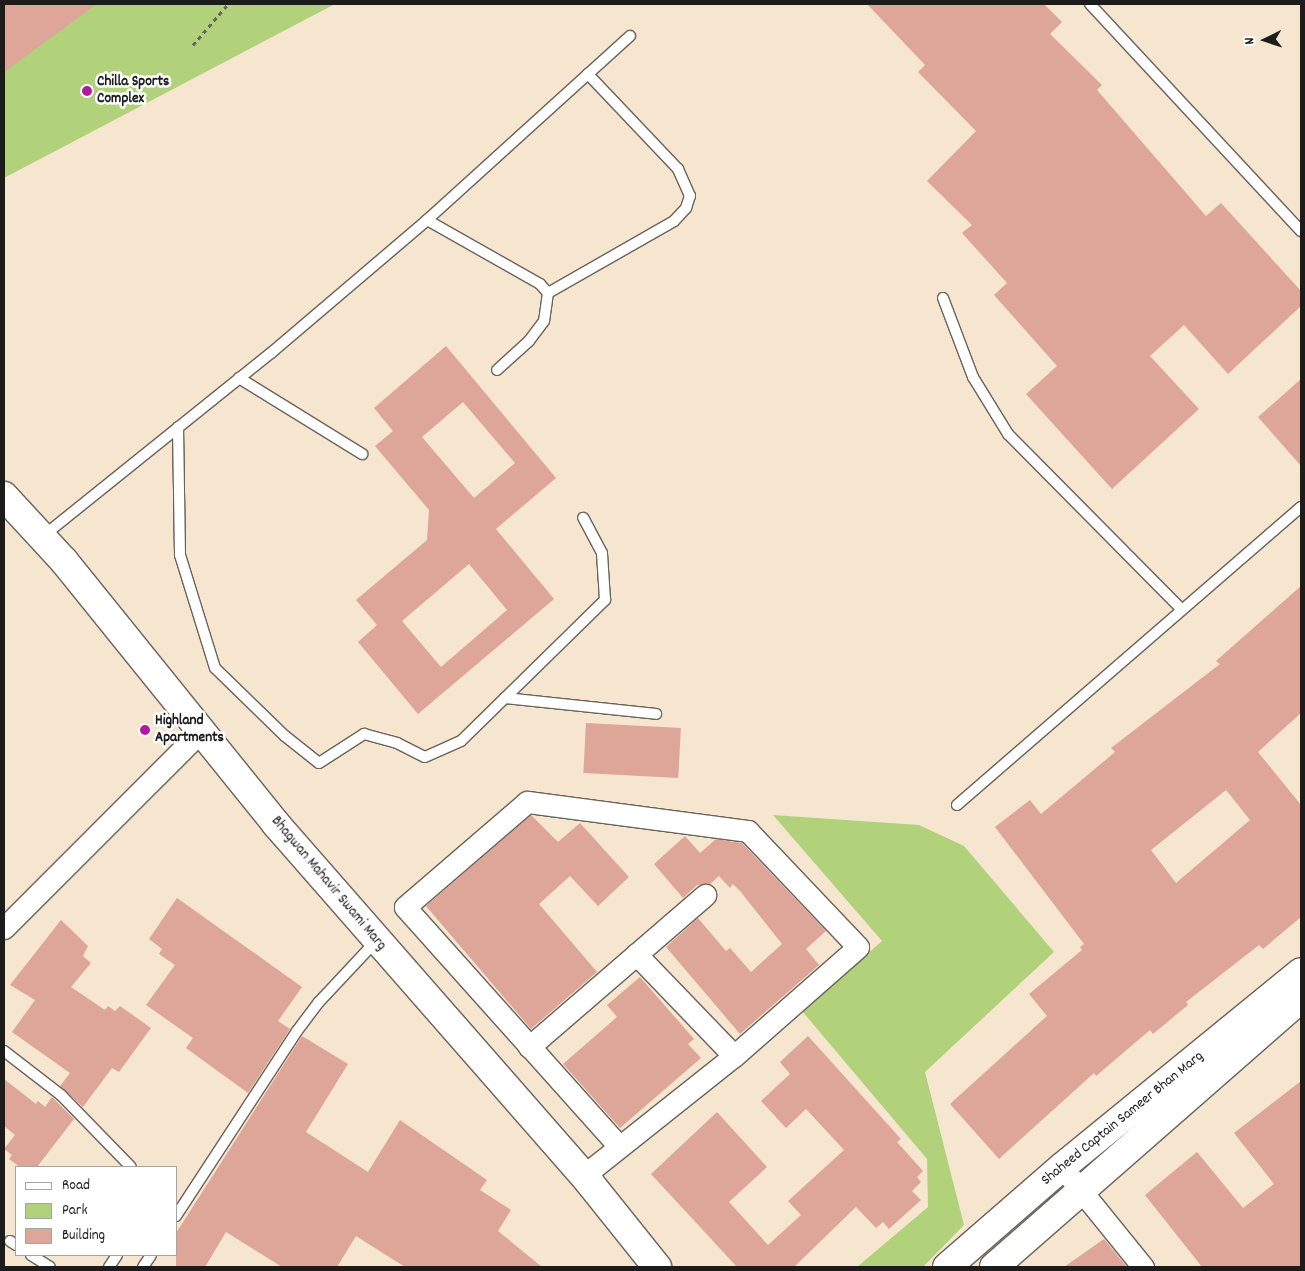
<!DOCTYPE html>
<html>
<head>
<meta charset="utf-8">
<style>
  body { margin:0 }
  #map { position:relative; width:1305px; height:1271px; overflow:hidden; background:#f6e6cf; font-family:Dekko,sans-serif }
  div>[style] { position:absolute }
  .green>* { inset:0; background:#b1d27a }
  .building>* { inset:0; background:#dea599; transform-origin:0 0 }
  .path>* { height:3px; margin-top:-1.5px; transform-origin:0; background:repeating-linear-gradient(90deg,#68635b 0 4px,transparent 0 8px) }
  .roads { filter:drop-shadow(1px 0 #68635b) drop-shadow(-1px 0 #68635b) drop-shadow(0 1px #68635b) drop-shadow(0 -1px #68635b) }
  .lane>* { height:10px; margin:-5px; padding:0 5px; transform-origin:5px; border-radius:5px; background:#fff }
  .street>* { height:21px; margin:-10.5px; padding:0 10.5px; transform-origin:10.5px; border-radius:10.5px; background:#fff }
  .secondary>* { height:28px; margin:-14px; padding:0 14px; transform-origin:14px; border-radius:14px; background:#fff }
  .dots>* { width:14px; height:14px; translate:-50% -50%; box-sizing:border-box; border:2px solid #fff; border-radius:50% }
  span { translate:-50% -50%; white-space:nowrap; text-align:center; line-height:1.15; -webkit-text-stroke:5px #fff; paint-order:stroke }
  .poi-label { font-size:15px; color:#1c1c1c; font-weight:700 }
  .left { translate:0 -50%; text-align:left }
  .street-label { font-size:15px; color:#1c1c1c }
  .frame { position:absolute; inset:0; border:5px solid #1c1c1c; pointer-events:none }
  .legend { position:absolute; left:15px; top:1166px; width:162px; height:90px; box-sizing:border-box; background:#fff; border:1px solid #a4a4a4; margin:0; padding:6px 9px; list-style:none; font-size:15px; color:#1c1c1c }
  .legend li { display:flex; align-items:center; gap:10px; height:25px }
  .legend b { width:25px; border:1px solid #a4a4a4 }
  .north { position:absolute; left:1240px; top:15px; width:50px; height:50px; -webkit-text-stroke:4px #fff; paint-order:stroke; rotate:266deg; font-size:14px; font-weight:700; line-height:20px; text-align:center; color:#1c1c1c }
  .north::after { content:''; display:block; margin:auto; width:18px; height:22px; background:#1c1c1c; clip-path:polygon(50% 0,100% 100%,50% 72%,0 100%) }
</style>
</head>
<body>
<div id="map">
  <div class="green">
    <div style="clip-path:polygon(4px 4px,335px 4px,4px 178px)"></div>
    <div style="clip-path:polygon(773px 815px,919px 825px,964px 846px,1054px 952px,925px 1072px,964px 1225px,923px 1267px,857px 1267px,928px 1207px,927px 1159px,802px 1011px,882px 941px)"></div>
  </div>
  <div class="building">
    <div style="clip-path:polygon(4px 4px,97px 4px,4px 72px)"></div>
    <div style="clip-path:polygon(867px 4px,1044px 4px,1062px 22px,1050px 34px,1102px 85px,1097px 90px,1206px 216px,1221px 203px,1301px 291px,1301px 306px,1228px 374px,1184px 325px,1150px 356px,1199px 409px,1112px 489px,1026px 394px,1057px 366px,994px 295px,1007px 283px,962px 233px,972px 225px,927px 181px,976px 131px,918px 72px,925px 65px)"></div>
    <div style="clip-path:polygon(evenodd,446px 346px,556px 478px,496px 529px,554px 599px,418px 714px,358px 642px,377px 625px,356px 600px,427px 540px,429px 510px,375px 446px,393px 431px,374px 408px,446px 346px,463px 402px,515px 463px,474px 498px,422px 437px,463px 402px,446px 346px,469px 564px,507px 610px,441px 667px,402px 621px,469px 564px)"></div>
    <div style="clip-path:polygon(1301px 379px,1301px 466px,1258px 417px)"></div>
    <div style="clip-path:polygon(evenodd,1301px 586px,1301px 713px,1258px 752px,1301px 805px,1301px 917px,1263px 949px,1259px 945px,1186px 1002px,1188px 1005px,1153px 1034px,1150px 1030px,1096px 1076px,1094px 1073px,999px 1159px,950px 1104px,1047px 1016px,1029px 994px,1082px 950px,1080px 947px,1084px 944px,995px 827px,1030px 800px,1041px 814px,1115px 752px,1111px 748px,1220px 664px,1216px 661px,1301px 586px,1226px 790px,1250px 820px,1176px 883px,1151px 850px,1226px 790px)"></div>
    <div style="left:586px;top:723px;width:95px;height:50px;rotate:3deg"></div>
    <div style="clip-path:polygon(531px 815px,558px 842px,580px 823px,629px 877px,598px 906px,570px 876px,539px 904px,597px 972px,531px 1029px,426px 906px)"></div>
    <div style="clip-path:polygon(685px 836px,700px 853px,716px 839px,742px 843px,826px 931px,806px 949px,819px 965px,740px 1034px,666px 947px,698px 918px,726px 951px,730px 948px,751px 972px,782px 944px,740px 891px,733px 884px,730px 888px,719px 876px,710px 884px,697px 885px,683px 898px,654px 864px)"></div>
    <div style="clip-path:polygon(177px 898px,302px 987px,278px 1021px,290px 1029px,248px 1093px,186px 1048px,193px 1038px,146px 1005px,175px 965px,159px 954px,162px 949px,149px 939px)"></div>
    <div style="clip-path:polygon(61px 920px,88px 946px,83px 956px,91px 963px,71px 987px,105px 1010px,108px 1006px,115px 1011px,120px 1006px,151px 1028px,119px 1072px,112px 1068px,83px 1107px,60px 1086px,70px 1073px,12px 1032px,35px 1000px,10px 985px)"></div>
    <div style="clip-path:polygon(640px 977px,694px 1039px,688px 1044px,701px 1058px,620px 1128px,563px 1064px,617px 1017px,607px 1005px)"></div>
    <div style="clip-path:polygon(302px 1036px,348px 1064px,306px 1132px,368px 1172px,400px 1120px,487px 1180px,480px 1190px,511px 1210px,498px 1231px,542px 1267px,405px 1267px,356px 1236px,337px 1267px,282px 1267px,226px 1232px,205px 1267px,176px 1267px,176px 1233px)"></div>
    <div style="clip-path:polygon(808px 1036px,901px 1139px,897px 1142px,923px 1171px,917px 1177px,921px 1182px,912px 1191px,921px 1200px,889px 1229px,883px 1222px,876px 1228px,856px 1207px,794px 1267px,737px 1267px,651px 1174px,717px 1112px,767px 1167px,729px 1202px,768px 1245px,801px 1215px,788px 1201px,844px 1150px,806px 1109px,786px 1128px,761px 1101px,790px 1074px,780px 1062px)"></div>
    <div style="clip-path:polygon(4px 1079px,36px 1104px,38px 1101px,45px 1107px,52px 1097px,74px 1119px,37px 1167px,20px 1167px,9px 1159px,12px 1155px,4px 1149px,15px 1135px,4px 1126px)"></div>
    <div style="clip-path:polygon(1301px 1081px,1301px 1267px,1202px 1267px,1145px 1195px,1197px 1152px,1243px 1208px,1274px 1184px,1234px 1133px)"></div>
    <div style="clip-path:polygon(1104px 1239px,1127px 1267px,1064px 1267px)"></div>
  </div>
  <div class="path">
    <div style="left:193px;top:45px;width:54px;rotate:-49.5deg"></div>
  </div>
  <div class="roads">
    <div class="lane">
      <div style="left:1090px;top:4px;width:310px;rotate:47.1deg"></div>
      <div style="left:427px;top:220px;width:130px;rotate:29.5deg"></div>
      <div style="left:540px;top:284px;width:12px;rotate:48deg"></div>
      <div style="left:548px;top:293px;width:28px;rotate:98deg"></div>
      <div style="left:544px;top:321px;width:25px;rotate:127deg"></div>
      <div style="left:529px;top:341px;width:43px;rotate:137.8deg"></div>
      <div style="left:548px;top:293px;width:145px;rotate:-29.7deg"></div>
      <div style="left:674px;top:221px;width:18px;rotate:-47deg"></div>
      <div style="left:686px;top:208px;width:13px;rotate:-72deg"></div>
      <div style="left:690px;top:196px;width:30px;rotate:-114deg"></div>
      <div style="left:678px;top:169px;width:131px;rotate:-133.5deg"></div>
      <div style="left:943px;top:298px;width:85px;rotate:69.2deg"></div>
      <div style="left:973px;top:377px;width:67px;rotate:58.4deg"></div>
      <div style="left:1008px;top:434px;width:247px;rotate:45.3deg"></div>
      <div style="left:239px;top:378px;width:145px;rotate:31.7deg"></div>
      <div style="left:178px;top:427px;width:128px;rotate:89.1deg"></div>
      <div style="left:180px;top:555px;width:118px;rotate:72.8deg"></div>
      <div style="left:215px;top:668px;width:98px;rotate:44.2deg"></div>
      <div style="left:285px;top:736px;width:43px;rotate:38.5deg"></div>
      <div style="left:319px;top:763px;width:54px;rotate:-32.8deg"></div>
      <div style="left:364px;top:734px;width:34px;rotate:15deg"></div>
      <div style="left:397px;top:743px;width:31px;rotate:27deg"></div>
      <div style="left:425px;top:757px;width:39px;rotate:-24deg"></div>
      <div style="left:461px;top:741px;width:202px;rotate:-44.4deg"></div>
      <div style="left:605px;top:600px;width:47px;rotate:-93.7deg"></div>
      <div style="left:602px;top:553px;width:40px;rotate:-118deg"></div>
      <div style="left:42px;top:537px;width:294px;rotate:-38.8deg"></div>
      <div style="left:271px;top:353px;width:205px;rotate:-40.4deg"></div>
      <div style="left:427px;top:220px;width:274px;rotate:-42.2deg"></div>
      <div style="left:505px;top:698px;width:152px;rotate:6deg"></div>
      <div style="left:957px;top:805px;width:455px;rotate:-40.9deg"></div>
      <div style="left:4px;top:1051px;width:72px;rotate:37.7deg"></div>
      <div style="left:61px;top:1095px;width:100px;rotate:45.8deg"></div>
      <div style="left:176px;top:1216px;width:221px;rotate:-56.8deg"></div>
      <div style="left:297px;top:1031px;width:36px;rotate:-53deg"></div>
      <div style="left:319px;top:1002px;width:83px;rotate:-46.9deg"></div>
      <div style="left:10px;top:1241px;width:7px;rotate:34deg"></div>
      <div style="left:31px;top:1255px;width:22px;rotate:32deg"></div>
      <div style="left:109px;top:1267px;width:14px;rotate:-56deg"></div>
      <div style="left:143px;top:1267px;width:14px;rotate:-56deg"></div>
    </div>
    <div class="street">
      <div style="left:4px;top:928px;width:279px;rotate:-45deg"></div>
      <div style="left:636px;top:954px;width:141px;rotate:46.1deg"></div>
      <div style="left:529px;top:1047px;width:233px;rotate:-40.8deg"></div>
      <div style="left:1062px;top:1167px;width:129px;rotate:51deg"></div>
      <div style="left:583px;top:1176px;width:193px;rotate:-38.5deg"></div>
      <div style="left:734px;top:1056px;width:165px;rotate:-41.3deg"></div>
      <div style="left:858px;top:947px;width:160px;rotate:-133.5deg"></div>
      <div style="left:748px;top:831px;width:223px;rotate:-172.5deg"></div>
      <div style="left:527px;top:802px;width:161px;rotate:139.3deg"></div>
      <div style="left:405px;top:907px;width:321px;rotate:48.2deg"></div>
    </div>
    <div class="secondary">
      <div style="left:4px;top:496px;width:88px;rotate:47.3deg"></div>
      <div style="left:64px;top:561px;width:338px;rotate:51.1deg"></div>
      <div style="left:276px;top:824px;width:476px;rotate:48.8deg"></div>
      <div style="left:589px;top:1182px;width:109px;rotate:51.3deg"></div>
      <div style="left:947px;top:1267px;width:152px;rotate:-41deg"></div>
      <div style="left:1062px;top:1167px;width:308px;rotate:-39.2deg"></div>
      <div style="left:994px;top:1267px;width:408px;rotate:-41.2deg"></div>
    </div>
  </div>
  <div class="dots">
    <div style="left:87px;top:91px;background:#b5179e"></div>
    <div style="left:145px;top:730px;background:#b5179e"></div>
  </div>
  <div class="poi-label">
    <span class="left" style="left:97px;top:91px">Chilla Sports<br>Complex</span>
    <span class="left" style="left:155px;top:730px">Highland<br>Apartments</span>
  </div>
  <div class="street-label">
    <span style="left:328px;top:884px;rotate:50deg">Bhagwan Mahavir Swami Marg</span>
    <span style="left:1123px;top:1119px;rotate:-39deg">Shaheed Captain Sameer Bhan Marg</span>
  </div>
  <div class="frame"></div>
  <ul class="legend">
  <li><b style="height:6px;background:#fff"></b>Road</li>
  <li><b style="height:14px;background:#b1d27a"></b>Park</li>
  <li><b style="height:14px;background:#dea599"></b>Building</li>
  </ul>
  <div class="north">N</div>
</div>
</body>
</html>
